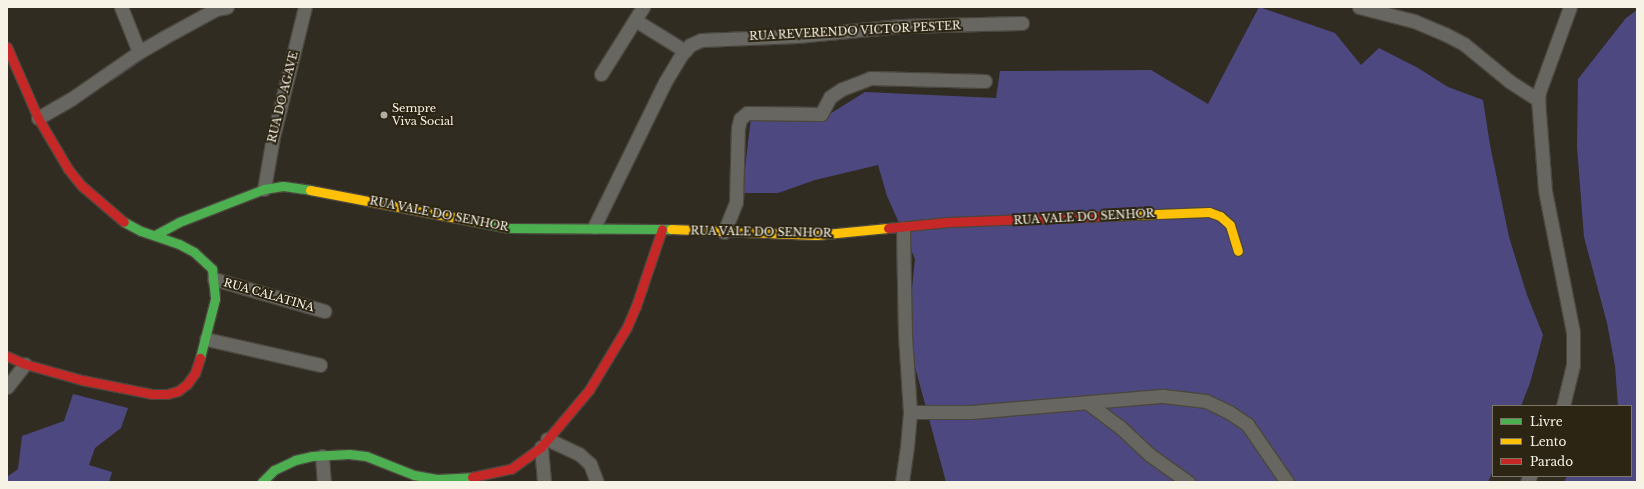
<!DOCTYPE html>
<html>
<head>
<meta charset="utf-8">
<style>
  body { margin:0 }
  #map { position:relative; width:1644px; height:489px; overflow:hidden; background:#302c22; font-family:"Libre Baskerville",serif }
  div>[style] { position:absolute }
  .forest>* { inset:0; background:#4e4881 }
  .stream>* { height:4px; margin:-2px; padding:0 2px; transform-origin:2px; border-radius:2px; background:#716bab }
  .roads { filter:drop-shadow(1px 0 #4b473e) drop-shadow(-1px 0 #4b473e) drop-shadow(0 1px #4b473e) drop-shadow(0 -1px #4b473e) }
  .street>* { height:13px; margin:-6.5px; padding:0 6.5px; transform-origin:6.5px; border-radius:6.5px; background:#676660 }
  .fast>* { height:9px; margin:-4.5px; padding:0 4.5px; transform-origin:4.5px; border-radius:4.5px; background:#4caf50 }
  .slow>* { height:9px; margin:-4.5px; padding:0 4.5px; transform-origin:4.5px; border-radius:4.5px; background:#ffc107 }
  .jam>* { height:9px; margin:-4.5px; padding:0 4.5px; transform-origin:4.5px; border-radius:4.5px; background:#c62828 }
  .dots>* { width:11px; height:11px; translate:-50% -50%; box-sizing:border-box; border:2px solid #2c2513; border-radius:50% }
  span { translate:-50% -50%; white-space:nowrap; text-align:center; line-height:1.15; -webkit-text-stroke:4px #2c2513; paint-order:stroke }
  .street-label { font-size:11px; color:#f6f2e6 }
  .poi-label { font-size:11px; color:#f6f2e6 }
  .left { translate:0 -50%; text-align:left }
  .frame { position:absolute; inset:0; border:8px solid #f6f2e6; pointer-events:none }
  .legend { position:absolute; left:1492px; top:405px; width:140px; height:72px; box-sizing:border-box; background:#2c2513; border:1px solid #7d7767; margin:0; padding:5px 7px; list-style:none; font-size:12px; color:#f6f2e6 }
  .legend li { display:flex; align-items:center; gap:8px; height:20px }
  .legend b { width:20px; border:1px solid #7d7767 }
</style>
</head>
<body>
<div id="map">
  <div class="forest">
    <div style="clip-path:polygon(1259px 7px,1335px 33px,1361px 65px,1379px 48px,1418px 68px,1448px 87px,1483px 100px,1490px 145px,1509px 237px,1527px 295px,1543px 335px,1530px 383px,1521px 406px,1493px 406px,1493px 471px,1488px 482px,946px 482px,907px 337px,915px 259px,887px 196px,878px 165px,815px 180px,778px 193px,742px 193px,751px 118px,825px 117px,865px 92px,996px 98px,1000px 71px,1151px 70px,1208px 104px)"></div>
    <div style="clip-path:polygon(1637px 10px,1637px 482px,1564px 482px,1567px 476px,1631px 476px,1631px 406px,1618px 406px,1615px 366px,1607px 323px,1584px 237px,1577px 147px,1578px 79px,1626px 18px)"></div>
    <div style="clip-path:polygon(73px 394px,128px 408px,121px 428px,95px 448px,89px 465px,112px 472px,109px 482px,7px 482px,7px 477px,18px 469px,22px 436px,64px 421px)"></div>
  </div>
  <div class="stream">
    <div style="left:111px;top:79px;width:46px;rotate:-34.4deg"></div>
    <div style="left:149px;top:53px;width:84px;rotate:-29.3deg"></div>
    <div style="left:59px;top:113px;width:16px;rotate:-30deg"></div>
  </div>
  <div class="roads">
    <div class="street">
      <div style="left:121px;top:7px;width:48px;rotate:68.2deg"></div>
      <div style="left:1359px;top:7px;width:57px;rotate:14.3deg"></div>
      <div style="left:1414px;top:21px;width:34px;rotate:23deg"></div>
      <div style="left:1445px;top:34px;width:21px;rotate:28deg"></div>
      <div style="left:1464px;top:44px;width:58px;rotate:39.4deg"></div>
      <div style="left:1509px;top:81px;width:35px;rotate:33deg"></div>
      <div style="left:635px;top:20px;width:59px;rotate:31.8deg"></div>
      <div style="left:601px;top:74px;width:79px;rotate:-57.9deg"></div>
      <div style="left:38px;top:118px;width:38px;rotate:-30deg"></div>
      <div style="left:71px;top:99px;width:83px;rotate:-34.7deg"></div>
      <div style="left:139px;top:52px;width:28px;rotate:-30deg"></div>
      <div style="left:163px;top:38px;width:60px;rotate:-28.7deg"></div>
      <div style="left:216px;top:9px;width:11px;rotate:-10deg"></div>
      <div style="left:264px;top:189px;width:53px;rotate:-80.2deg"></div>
      <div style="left:273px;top:137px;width:134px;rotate:-76.2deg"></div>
      <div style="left:594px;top:227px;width:161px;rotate:-63.9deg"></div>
      <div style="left:665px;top:82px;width:31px;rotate:-59deg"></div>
      <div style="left:681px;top:55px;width:13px;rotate:-48deg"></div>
      <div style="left:690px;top:45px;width:12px;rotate:-24deg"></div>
      <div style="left:701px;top:40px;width:96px;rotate:-2.4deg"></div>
      <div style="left:797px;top:36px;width:104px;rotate:-5.5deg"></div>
      <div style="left:901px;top:26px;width:121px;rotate:-1.4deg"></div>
      <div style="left:724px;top:232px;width:32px;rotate:-68deg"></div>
      <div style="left:736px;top:202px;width:74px;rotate:-88.5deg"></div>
      <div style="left:738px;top:128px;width:9px;rotate:-77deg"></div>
      <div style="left:740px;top:119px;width:9px;rotate:-41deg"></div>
      <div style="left:747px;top:113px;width:74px;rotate:0.8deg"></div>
      <div style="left:821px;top:114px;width:19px;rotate:-62deg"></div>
      <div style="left:830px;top:97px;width:14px;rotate:-34deg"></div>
      <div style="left:842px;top:89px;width:30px;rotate:-21deg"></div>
      <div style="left:870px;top:78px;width:115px;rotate:1.5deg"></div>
      <div style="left:214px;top:279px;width:115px;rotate:16.2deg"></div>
      <div style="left:206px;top:339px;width:117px;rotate:12.8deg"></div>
      <div style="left:7px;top:387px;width:29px;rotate:-52deg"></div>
      <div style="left:1088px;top:403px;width:39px;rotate:37deg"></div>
      <div style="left:1119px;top:426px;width:42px;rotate:43.1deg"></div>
      <div style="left:1150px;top:455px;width:47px;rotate:35.4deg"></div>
      <div style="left:1563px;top:406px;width:42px;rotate:-76.3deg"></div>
      <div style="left:1573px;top:365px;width:33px;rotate:-90deg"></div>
      <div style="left:1573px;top:332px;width:145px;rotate:-101.2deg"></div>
      <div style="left:1545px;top:190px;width:90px;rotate:-94.4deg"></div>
      <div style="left:1538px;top:100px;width:8px;rotate:-83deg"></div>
      <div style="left:1539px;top:92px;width:90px;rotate:-70deg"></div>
      <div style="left:910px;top:412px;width:61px"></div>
      <div style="left:971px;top:412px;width:193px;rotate:-4.8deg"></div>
      <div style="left:1163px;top:396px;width:43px;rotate:6.6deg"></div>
      <div style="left:1206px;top:401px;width:25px;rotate:26deg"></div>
      <div style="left:1229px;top:412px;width:22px;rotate:34deg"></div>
      <div style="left:1247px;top:424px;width:70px;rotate:55.4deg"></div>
      <div style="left:547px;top:439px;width:35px;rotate:25deg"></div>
      <div style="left:579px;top:454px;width:15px;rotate:42deg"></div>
      <div style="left:590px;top:464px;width:19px;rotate:69deg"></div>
      <div style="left:541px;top:447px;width:35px;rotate:85deg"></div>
      <div style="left:322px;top:456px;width:26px;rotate:86deg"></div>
      <div style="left:902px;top:482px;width:35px;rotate:-82deg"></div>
      <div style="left:907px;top:447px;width:35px;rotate:-85deg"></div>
      <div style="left:910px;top:412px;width:77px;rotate:-93.7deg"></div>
      <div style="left:905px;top:335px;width:107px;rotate:-91.1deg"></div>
      <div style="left:1527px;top:482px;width:7px;rotate:-63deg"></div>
    </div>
    <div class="fast">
      <div style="left:124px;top:222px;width:19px;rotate:28deg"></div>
      <div style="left:141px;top:231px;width:40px;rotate:18.9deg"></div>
      <div style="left:179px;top:244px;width:17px;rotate:28deg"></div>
      <div style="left:194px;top:252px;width:25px;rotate:43deg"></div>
      <div style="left:212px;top:269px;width:30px;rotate:84deg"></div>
      <div style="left:215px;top:299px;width:61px;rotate:104.3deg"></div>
      <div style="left:483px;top:223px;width:26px;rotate:11deg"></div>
      <div style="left:509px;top:228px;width:162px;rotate:0.4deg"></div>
      <div style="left:155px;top:235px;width:27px;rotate:-28deg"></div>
      <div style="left:179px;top:222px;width:91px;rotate:-21.2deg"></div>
      <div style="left:264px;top:189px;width:19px;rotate:-9deg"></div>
      <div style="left:283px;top:186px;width:27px;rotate:8deg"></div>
      <div style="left:262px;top:482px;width:17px;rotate:-45deg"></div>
      <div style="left:274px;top:470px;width:23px;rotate:-25deg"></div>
      <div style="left:295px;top:460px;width:17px;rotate:-13deg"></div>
      <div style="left:312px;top:456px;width:37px;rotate:-3deg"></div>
      <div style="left:349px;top:454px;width:17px;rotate:7deg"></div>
      <div style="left:366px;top:456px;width:52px;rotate:21.6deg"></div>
      <div style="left:414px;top:475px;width:23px;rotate:10deg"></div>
      <div style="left:437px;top:479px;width:35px;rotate:-3deg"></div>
    </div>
    <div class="slow">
      <div style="left:310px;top:190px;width:176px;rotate:10.8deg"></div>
      <div style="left:1106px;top:216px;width:103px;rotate:-2.2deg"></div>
      <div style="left:1209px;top:212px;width:12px;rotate:20deg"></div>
      <div style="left:1220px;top:216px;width:13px;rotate:42deg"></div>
      <div style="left:1230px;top:225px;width:27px;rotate:73deg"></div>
      <div style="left:671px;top:229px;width:145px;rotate:2.4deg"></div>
      <div style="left:816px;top:235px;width:72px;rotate:-5.6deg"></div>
    </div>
    <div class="jam">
      <div style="left:7px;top:47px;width:77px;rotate:66.4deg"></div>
      <div style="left:38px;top:118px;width:59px;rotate:59.5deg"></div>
      <div style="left:68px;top:169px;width:22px;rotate:51deg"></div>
      <div style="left:82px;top:186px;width:55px;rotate:40.6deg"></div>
      <div style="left:888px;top:228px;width:60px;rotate:-5.7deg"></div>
      <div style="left:948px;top:222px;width:158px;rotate:-2.2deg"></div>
      <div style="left:7px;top:356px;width:20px;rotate:24deg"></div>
      <div style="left:25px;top:364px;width:59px;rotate:15.7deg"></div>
      <div style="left:82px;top:380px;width:71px;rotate:11.3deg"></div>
      <div style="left:152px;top:394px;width:15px"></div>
      <div style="left:167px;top:394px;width:11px;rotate:-15deg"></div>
      <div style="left:178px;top:391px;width:11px;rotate:-38deg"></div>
      <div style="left:187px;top:384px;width:14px;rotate:-54deg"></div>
      <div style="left:195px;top:373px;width:16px;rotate:-72deg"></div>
      <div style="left:472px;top:477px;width:40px;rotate:-12deg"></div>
      <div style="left:511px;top:469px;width:37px;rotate:-36deg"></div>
      <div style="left:541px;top:447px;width:75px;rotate:-49.9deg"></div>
      <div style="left:589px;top:390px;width:74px;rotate:-58.9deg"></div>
      <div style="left:627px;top:327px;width:23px;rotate:-67deg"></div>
      <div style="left:636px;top:306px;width:81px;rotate:-71.3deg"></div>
    </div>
  </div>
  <div class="dots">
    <div style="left:384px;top:115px;background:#b1ada1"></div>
  </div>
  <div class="street-label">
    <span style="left:855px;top:31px;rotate:-3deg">RUA REVERENDO VICTOR PESTER</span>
    <span style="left:283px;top:97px;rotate:-76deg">RUA DO AGAVE</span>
    <span style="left:439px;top:214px;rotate:11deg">RUA VALE DO SENHOR</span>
    <span style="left:1084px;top:217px;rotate:-3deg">RUA VALE DO SENHOR</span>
    <span style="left:761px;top:232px;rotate:1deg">RUA VALE DO SENHOR</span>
    <span style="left:269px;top:295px;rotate:16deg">RUA CALATINA</span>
  </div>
  <div class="poi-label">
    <span class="left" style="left:392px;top:115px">Sempre<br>Viva Social</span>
  </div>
  <div class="frame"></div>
  <ul class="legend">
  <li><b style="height:5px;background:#4caf50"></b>Livre</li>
  <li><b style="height:5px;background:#ffc107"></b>Lento</li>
  <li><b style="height:5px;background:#c62828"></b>Parado</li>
  </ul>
</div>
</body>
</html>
